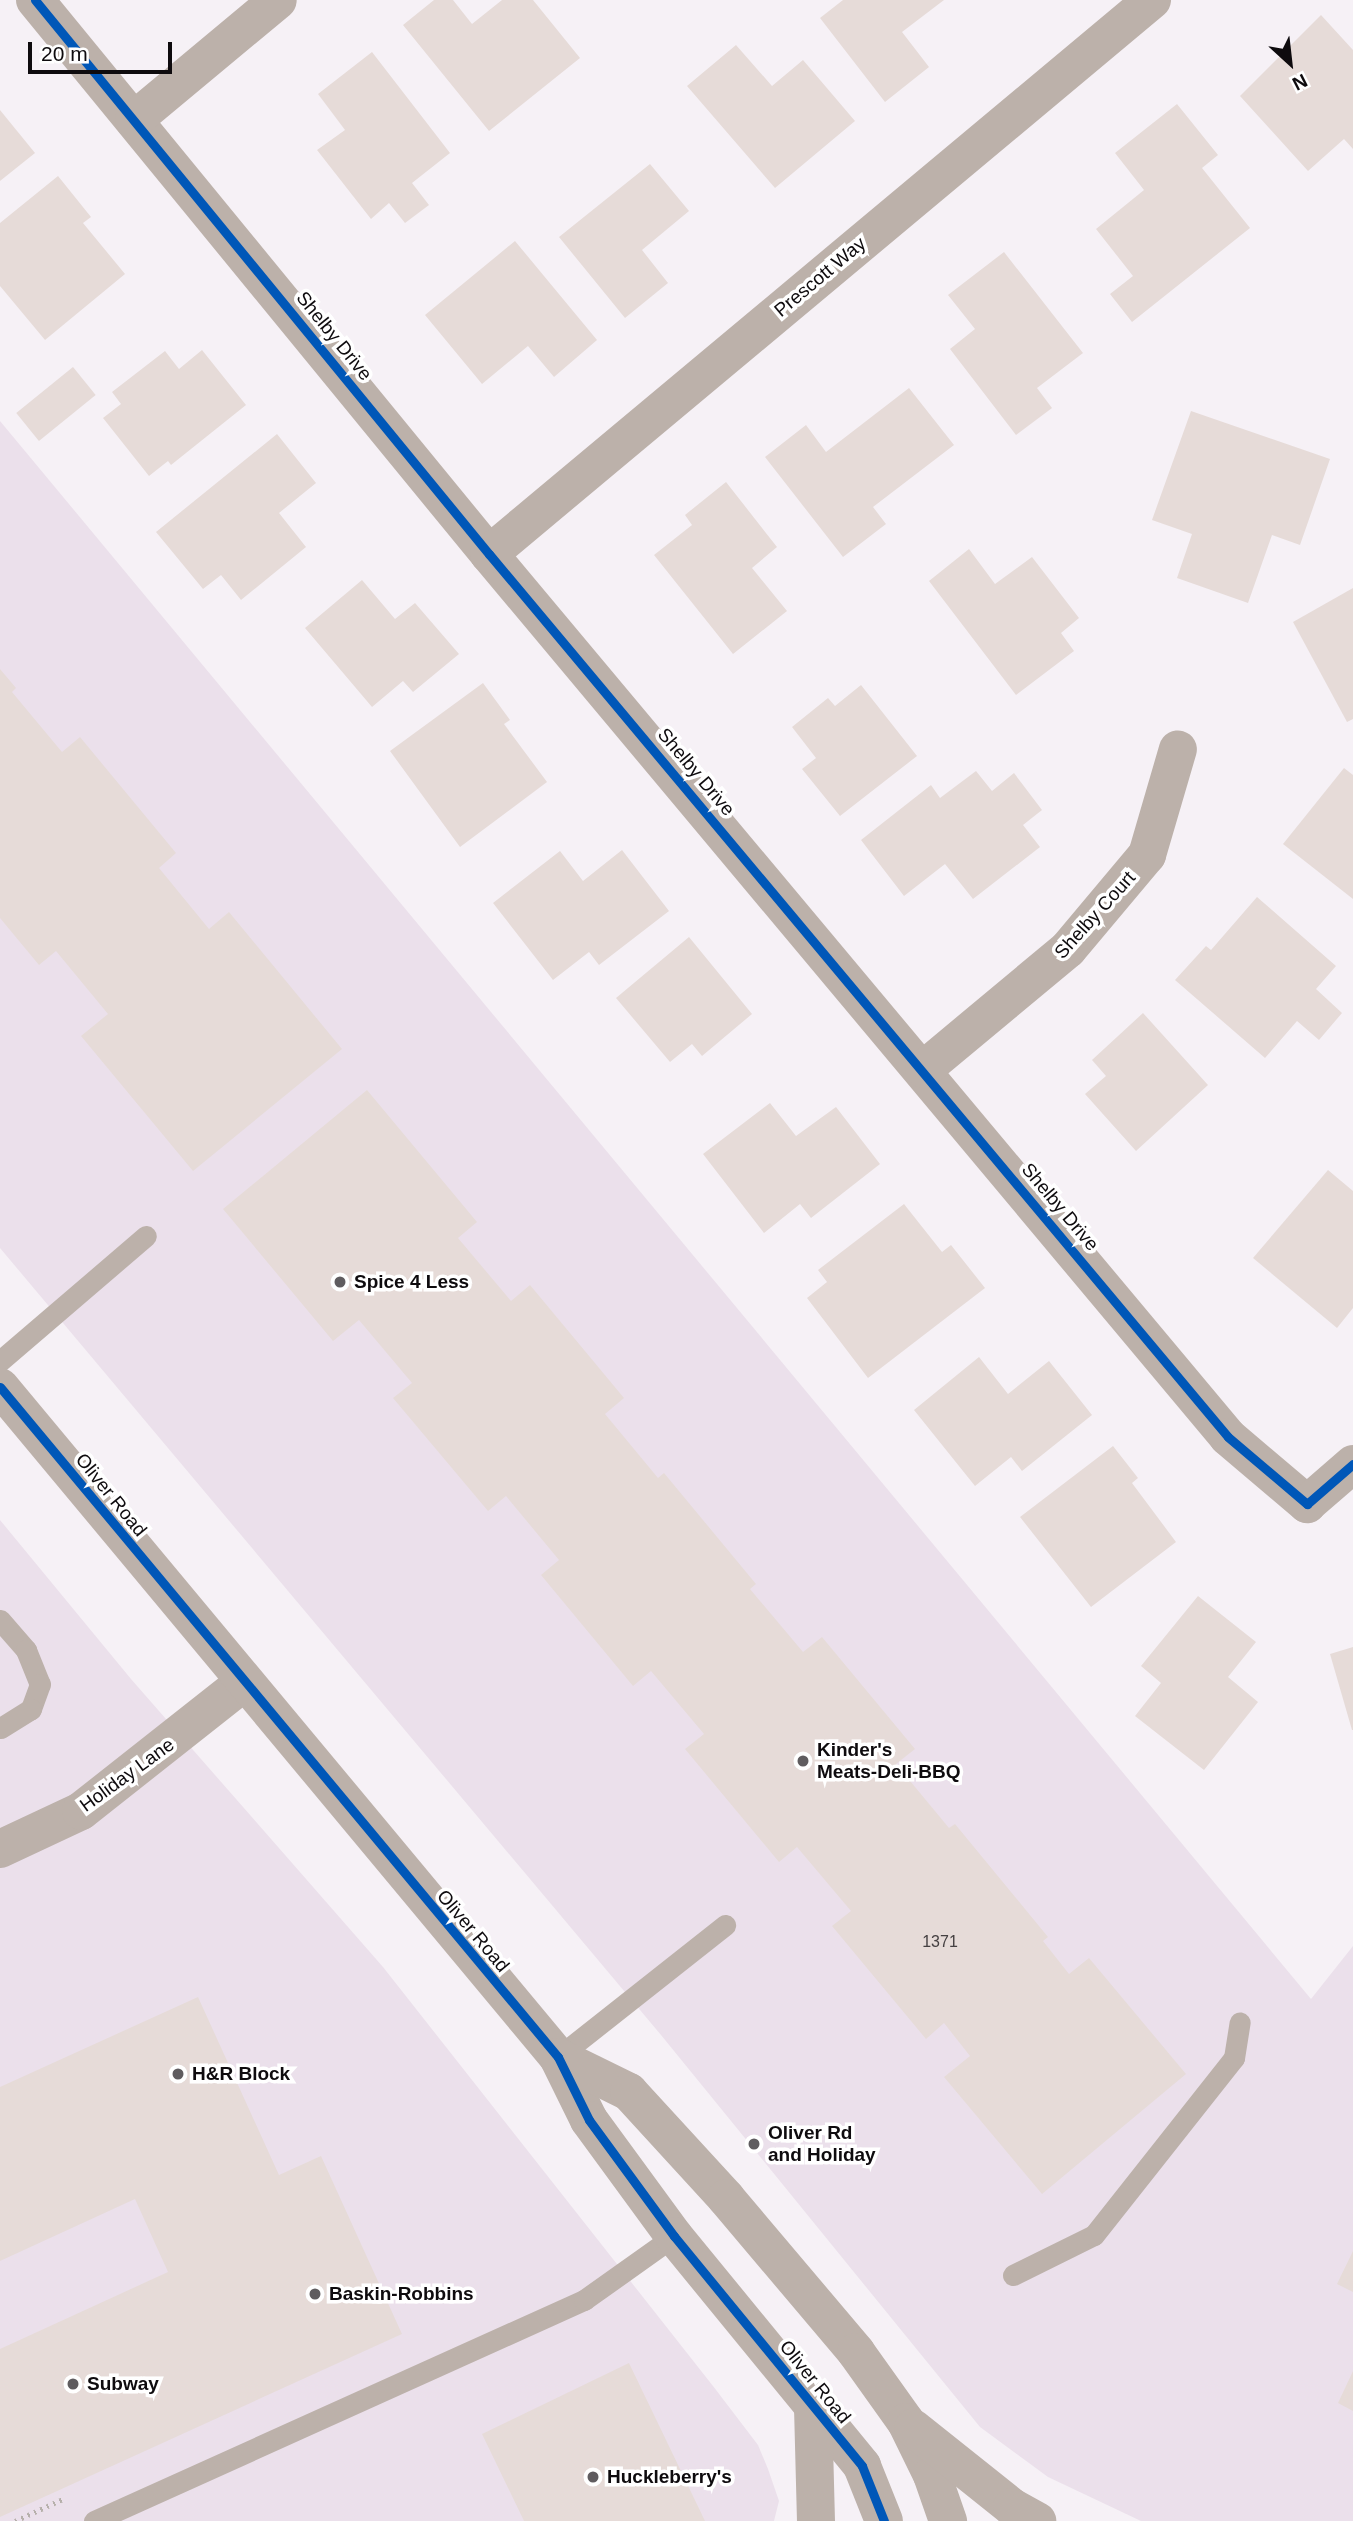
<!DOCTYPE html>
<html>
<head>
<meta charset="utf-8">
<style>
  body { margin:0 }
  #map { position:relative; width:1353px; height:2521px; overflow:hidden; background:#f6f1f6; font-family:Helvetica,sans-serif }
  div>[style] { position:absolute }
  .built>* { inset:0; background:#ebe0eb }
  .building>* { inset:0; background:#e6dbd8; transform-origin:0 0 }
  .path>* { height:4.5px; margin-top:-2.25px; transform-origin:0; background:repeating-linear-gradient(90deg,#b6b0ab 0 2px,transparent 0 7px) }
  .service>* { height:21px; margin:-10.5px; padding:0 10.5px; transform-origin:10.5px; border-radius:10.5px; background:#bcb1aa }
  .minor>* { height:38px; margin:-19px; padding:0 19px; transform-origin:19px; border-radius:19px; background:#bcb1aa }
  .tertiary>* { height:38px; margin:-19px; padding:0 19px; transform-origin:19px; border-radius:19px; background:#bcb1aa }
  .cycleway>* { height:9px; margin:-4.5px; padding:0 4.5px; transform-origin:4.5px; border-radius:4.5px; background:#0057b8 }
  .dots>* { width:19px; height:19px; translate:-50% -50%; box-sizing:border-box; border:4px solid #fff; border-radius:50% }
  span { translate:-50% -50%; white-space:nowrap; text-align:center; line-height:1.15; -webkit-text-stroke:7px #fff; paint-order:stroke }
  .number-label { font-size:16px; color:#454042 }
  .number-label span { -webkit-text-stroke-width:0 }
  .street-label { font-size:19px; color:#0e0b0e }
  .poi-label { font-size:19px; color:#0e0b0e; font-weight:700 }
  .left { translate:0 -50%; text-align:left }
  .north { position:absolute; left:1255px; top:28px; width:70px; height:70px; -webkit-text-stroke:5px #fff; paint-order:stroke; rotate:153deg; font-size:19px; font-weight:700; line-height:28px; text-align:center; color:#0e0b0e }
  .north::after { content:''; display:block; margin:auto; width:24px; height:32px; background:#0e0b0e; clip-path:polygon(50% 0,100% 100%,50% 72%,0 100%) }
  .scale { position:absolute; left:28px; top:42px; width:144px; height:32px; box-sizing:border-box; border:4px solid #0e0b0e; border-top:0; padding-left:9px; font-size:21px; line-height:24px; white-space:nowrap; color:#0e0b0e; -webkit-text-stroke:5px #fff; paint-order:stroke }
</style>
</head>
<body>
<div id="map">
  <div class="built">
    <div style="clip-path:polygon(0 421px,1311px 1999px,1353px 1946px,1353px 2521px,1141px 2521px,1048px 2477px,980px 2427px,661px 2035px,0 1248px)"></div>
    <div style="clip-path:polygon(0 1520px,131px 1679px,383px 1967px,713px 2386px,758px 2445px,768px 2469px,779px 2501px,774px 2521px,0 2521px)"></div>
  </div>
  <div class="building">
    <div style="clip-path:polygon(434px 0,453px 0,472px 24px,502px 0,533px 0,580px 58px,489px 131px,403px 25px)"></div>
    <div style="clip-path:polygon(843px 0,944px 0,902px 32px,929px 67px,885px 102px,820px 18px)"></div>
    <div style="clip-path:polygon(1321px 15px,1353px 50px,1353px 149px,1344px 139px,1308px 171px,1240px 96px)"></div>
    <div style="clip-path:polygon(736px 45px,772px 86px,803px 60px,855px 121px,775px 188px,687px 86px)"></div>
    <div style="clip-path:polygon(372px 52px,450px 153px,412px 183px,429px 205px,405px 223px,389px 203px,371px 219px,317px 150px,345px 130px,318px 94px)"></div>
    <div style="clip-path:polygon(1177px 104px,1218px 155px,1202px 168px,1250px 228px,1132px 322px,1110px 294px,1133px 276px,1096px 229px,1144px 190px,1115px 153px)"></div>
    <div style="clip-path:polygon(0 110px,35px 153px,0 181px)"></div>
    <div style="clip-path:polygon(650px 164px,689px 211px,642px 250px,668px 283px,625px 318px,559px 237px)"></div>
    <div style="clip-path:polygon(58px 176px,91px 217px,83px 223px,125px 274px,45px 340px,0 286px,0 223px)"></div>
    <div style="clip-path:polygon(515px 241px,597px 340px,554px 377px,528px 346px,482px 384px,425px 315px)"></div>
    <div style="clip-path:polygon(1004px 252px,1083px 353px,1037px 388px,1052px 408px,1016px 435px,950px 349px,975px 329px,948px 295px)"></div>
    <div style="clip-path:polygon(202px 350px,246px 405px,171px 465px,168px 461px,149px 476px,103px 418px,121px 404px,112px 392px,165px 351px,179px 369px)"></div>
    <div style="left:73px;top:367px;width:36px;height:73px;rotate:51deg"></div>
    <div style="clip-path:polygon(909px 388px,954px 445px,873px 507px,886px 524px,843px 557px,765px 457px,806px 425px,826px 452px)"></div>
    <div style="clip-path:polygon(1191px 411px,1330px 459px,1300px 545px,1272px 535px,1248px 603px,1177px 578px,1192px 534px,1152px 520px)"></div>
    <div style="clip-path:polygon(277px 434px,316px 483px,279px 513px,306px 547px,241px 600px,221px 575px,203px 589px,156px 532px)"></div>
    <div style="clip-path:polygon(726px 482px,777px 547px,752px 568px,787px 611px,733px 654px,654px 555px,692px 525px,685px 515px)"></div>
    <div style="clip-path:polygon(969px 549px,995px 584px,1032px 557px,1079px 618px,1061px 633px,1074px 651px,1016px 695px,929px 581px)"></div>
    <div style="clip-path:polygon(362px 580px,395px 619px,415px 603px,459px 654px,413px 692px,403px 681px,372px 707px,305px 628px)"></div>
    <div style="clip-path:polygon(1353px 588px,1353px 719px,1347px 722px,1293px 622px)"></div>
    <div style="clip-path:polygon(0 669px,16px 688px,12px 692px,62px 752px,80px 737px,176px 853px,159px 868px,209px 929px,229px 912px,342px 1049px,193px 1171px,81px 1036px,108px 1014px,56px 951px,39px 965px,0 918px)"></div>
    <div style="clip-path:polygon(483px 683px,510px 720px,504px 724px,547px 782px,460px 847px,390px 751px)"></div>
    <div style="clip-path:polygon(861px 685px,917px 756px,840px 816px,802px 769px,816px 758px,792px 727px,828px 698px,835px 706px)"></div>
    <div style="clip-path:polygon(1344px 768px,1353px 775px,1353px 899px,1283px 844px)"></div>
    <div style="clip-path:polygon(976px 771px,992px 791px,1014px 773px,1042px 810px,1023px 825px,1040px 847px,973px 899px,945px 864px,904px 896px,861px 840px,931px 785px,940px 798px)"></div>
    <div style="clip-path:polygon(622px 850px,669px 911px,599px 965px,589px 952px,553px 980px,493px 903px,560px 851px,583px 881px)"></div>
    <div style="clip-path:polygon(1257px 897px,1336px 966px,1316px 989px,1342px 1013px,1319px 1040px,1297px 1021px,1265px 1058px,1175px 980px,1206px 946px,1211px 950px)"></div>
    <div style="clip-path:polygon(689px 937px,752px 1014px,702px 1056px,692px 1044px,670px 1062px,616px 998px)"></div>
    <div style="clip-path:polygon(1143px 1013px,1208px 1085px,1136px 1151px,1085px 1094px,1106px 1076px,1092px 1060px)"></div>
    <div style="clip-path:polygon(367px 1090px,477px 1222px,458px 1238px,511px 1301px,530px 1285px,624px 1398px,605px 1414px,658px 1478px,664px 1473px,756px 1584px,750px 1589px,803px 1652px,822px 1637px,915px 1749px,896px 1764px,949px 1828px,955px 1824px,1048px 1937px,1043px 1941px,1069px 1974px,1089px 1958px,1186px 2074px,1042px 2194px,944px 2077px,970px 2056px,944px 2023px,926px 2039px,832px 1926px,851px 1911px,797px 1847px,779px 1862px,685px 1749px,704px 1734px,651px 1671px,633px 1686px,541px 1575px,559px 1560px,506px 1496px,488px 1511px,393px 1398px,412px 1383px,359px 1320px,333px 1341px,223px 1209px)"></div>
    <div style="clip-path:polygon(770px 1103px,796px 1136px,836px 1107px,880px 1164px,811px 1218px,800px 1204px,764px 1233px,703px 1154px)"></div>
    <div style="clip-path:polygon(1328px 1170px,1353px 1191px,1353px 1308px,1337px 1328px,1253px 1258px)"></div>
    <div style="clip-path:polygon(904px 1204px,942px 1252px,951px 1245px,985px 1288px,868px 1378px,807px 1298px,827px 1282px,818px 1270px)"></div>
    <div style="clip-path:polygon(979px 1357px,1008px 1394px,1049px 1361px,1092px 1415px,1022px 1471px,1011px 1457px,975px 1486px,914px 1410px)"></div>
    <div style="clip-path:polygon(1113px 1446px,1138px 1478px,1132px 1483px,1176px 1542px,1091px 1607px,1020px 1517px)"></div>
    <div style="clip-path:polygon(1198px 1596px,1256px 1642px,1228px 1677px,1258px 1702px,1204px 1770px,1135px 1716px,1161px 1683px,1141px 1666px)"></div>
    <div style="clip-path:polygon(1353px 1647px,1353px 1730px,1352px 1730px,1330px 1654px)"></div>
    <div style="clip-path:polygon(198px 1997px,279px 2175px,321px 2156px,402px 2334px,0 2517px,0 2349px,168px 2272px,135px 2199px,0 2261px,0 2087px)"></div>
    <div style="clip-path:polygon(1353px 2251px,1353px 2292px,1337px 2284px)"></div>
    <div style="clip-path:polygon(629px 2363px,705px 2521px,524px 2521px,482px 2434px)"></div>
    <div style="clip-path:polygon(1353px 2371px,1353px 2411px,1338px 2403px)"></div>
  </div>
  <div class="path">
    <div style="left:15px;top:2521px;width:55px;rotate:-24.7deg"></div>
  </div>
  <div class="service">
    <div style="left:0;top:1361px;width:192px;rotate:-40.6deg"></div>
    <div style="left:0;top:1620px;width:40px;rotate:49deg"></div>
    <div style="left:26px;top:1650px;width:37px;rotate:68deg"></div>
    <div style="left:40px;top:1684px;width:27px;rotate:110deg"></div>
    <div style="left:31px;top:1709px;width:36px;rotate:148deg"></div>
    <div style="left:558px;top:2057px;width:213px;rotate:-38.3deg"></div>
    <div style="left:1013px;top:2275px;width:90px;rotate:-26.3deg"></div>
    <div style="left:1094px;top:2235px;width:226px;rotate:-51.7deg"></div>
    <div style="left:1234px;top:2058px;width:36px;rotate:-81deg"></div>
    <div style="left:94px;top:2521px;width:538px;rotate:-24.28deg"></div>
    <div style="left:584px;top:2300px;width:110px;rotate:-35.4deg"></div>
  </div>
  <div class="minor">
    <div style="left:35px;top:0;width:716px;rotate:50.67deg"></div>
    <div style="left:489px;top:554px;width:1151px;rotate:50.07deg"></div>
    <div style="left:1228px;top:1437px;width:104px;rotate:40.3deg"></div>
    <div style="left:1307px;top:1504px;width:61px;rotate:-41deg"></div>
    <div style="left:134px;top:120px;width:187px;rotate:-39.8deg"></div>
    <div style="left:489px;top:554px;width:864px;rotate:-39.88deg"></div>
    <div style="left:924px;top:1069px;width:187px;rotate:-39.8deg"></div>
    <div style="left:1068px;top:949px;width:123px;rotate:-50deg"></div>
    <div style="left:1147px;top:855px;width:110px;rotate:-73.7deg"></div>
    <div style="left:0;top:1849px;width:89px;rotate:-25.1deg"></div>
    <div style="left:81px;top:1811px;width:206px;rotate:-38.3deg"></div>
  </div>
  <div class="tertiary">
    <div style="left:0;top:1387px;width:872px;rotate:50.21deg"></div>
    <div style="left:558px;top:2057px;width:70px;rotate:63.8deg"></div>
    <div style="left:589px;top:2120px;width:144px;rotate:53.8deg"></div>
    <div style="left:674px;top:2236px;width:297px;rotate:50.7deg"></div>
    <div style="left:862px;top:2466px;width:59px;rotate:68.2deg"></div>
    <div style="left:558px;top:2057px;width:79px;rotate:26.2deg"></div>
    <div style="left:629px;top:2092px;width:144px;rotate:47.5deg"></div>
    <div style="left:726px;top:2198px;width:202px;rotate:49.8deg"></div>
    <div style="left:856px;top:2352px;width:86px;rotate:54.5deg"></div>
    <div style="left:906px;top:2422px;width:59px;rotate:63.9deg"></div>
    <div style="left:932px;top:2475px;width:49px;rotate:70.8deg"></div>
    <div style="left:813px;top:2407px;width:114px;rotate:88.5deg"></div>
    <div style="left:913px;top:2428px;width:127px;rotate:38.6deg"></div>
    <div style="left:1012px;top:2507px;width:29px;rotate:29deg"></div>
  </div>
  <div class="cycleway">
    <div style="left:35px;top:0;width:716px;rotate:50.67deg"></div>
    <div style="left:489px;top:554px;width:1151px;rotate:50.07deg"></div>
    <div style="left:1228px;top:1437px;width:104px;rotate:40.3deg"></div>
    <div style="left:1307px;top:1504px;width:61px;rotate:-41deg"></div>
    <div style="left:0;top:1387px;width:872px;rotate:50.21deg"></div>
    <div style="left:558px;top:2057px;width:70px;rotate:63.8deg"></div>
    <div style="left:589px;top:2120px;width:144px;rotate:53.8deg"></div>
    <div style="left:674px;top:2236px;width:297px;rotate:50.7deg"></div>
    <div style="left:862px;top:2466px;width:59px;rotate:68.2deg"></div>
  </div>
  <div class="dots">
    <div style="left:340px;top:1282px;background:#5f5c5f"></div>
    <div style="left:803px;top:1761px;background:#5f5c5f"></div>
    <div style="left:178px;top:2074px;background:#5f5c5f"></div>
    <div style="left:754px;top:2144px;background:#5f5c5f"></div>
    <div style="left:315px;top:2294px;background:#5f5c5f"></div>
    <div style="left:73px;top:2384px;background:#5f5c5f"></div>
    <div style="left:593px;top:2477px;background:#5f5c5f"></div>
  </div>
  <div class="number-label">
    <span style="left:940px;top:1942px">1371</span>
  </div>
  <div class="street-label">
    <span style="left:820px;top:277px;rotate:-40deg">Prescott Way</span>
    <span style="left:334px;top:336px;rotate:51deg">Shelby Drive</span>
    <span style="left:696px;top:772px;rotate:50deg">Shelby Drive</span>
    <span style="left:1095px;top:915px;rotate:-48deg">Shelby Court</span>
    <span style="left:1060px;top:1207px;rotate:50deg">Shelby Drive</span>
    <span style="left:111px;top:1495px;rotate:51deg">Oliver Road</span>
    <span style="left:127px;top:1775px;rotate:-36deg">Holiday Lane</span>
    <span style="left:473px;top:1931px;rotate:50deg">Oliver Road</span>
    <span style="left:815px;top:2382px;rotate:51deg">Oliver Road</span>
  </div>
  <div class="poi-label">
    <span class="left" style="left:354px;top:1282px">Spice 4 Less</span>
    <span class="left" style="left:817px;top:1761px">Kinder's<br>Meats-Deli-BBQ</span>
    <span class="left" style="left:192px;top:2074px">H&amp;R Block</span>
    <span class="left" style="left:768px;top:2144px">Oliver Rd<br>and Holiday</span>
    <span class="left" style="left:329px;top:2294px">Baskin-Robbins</span>
    <span class="left" style="left:87px;top:2384px">Subway</span>
    <span class="left" style="left:607px;top:2477px">Huckleberry's</span>
  </div>
  <div class="north">N</div>
  <div class="scale">20 m</div>
</div>
</body>
</html>
